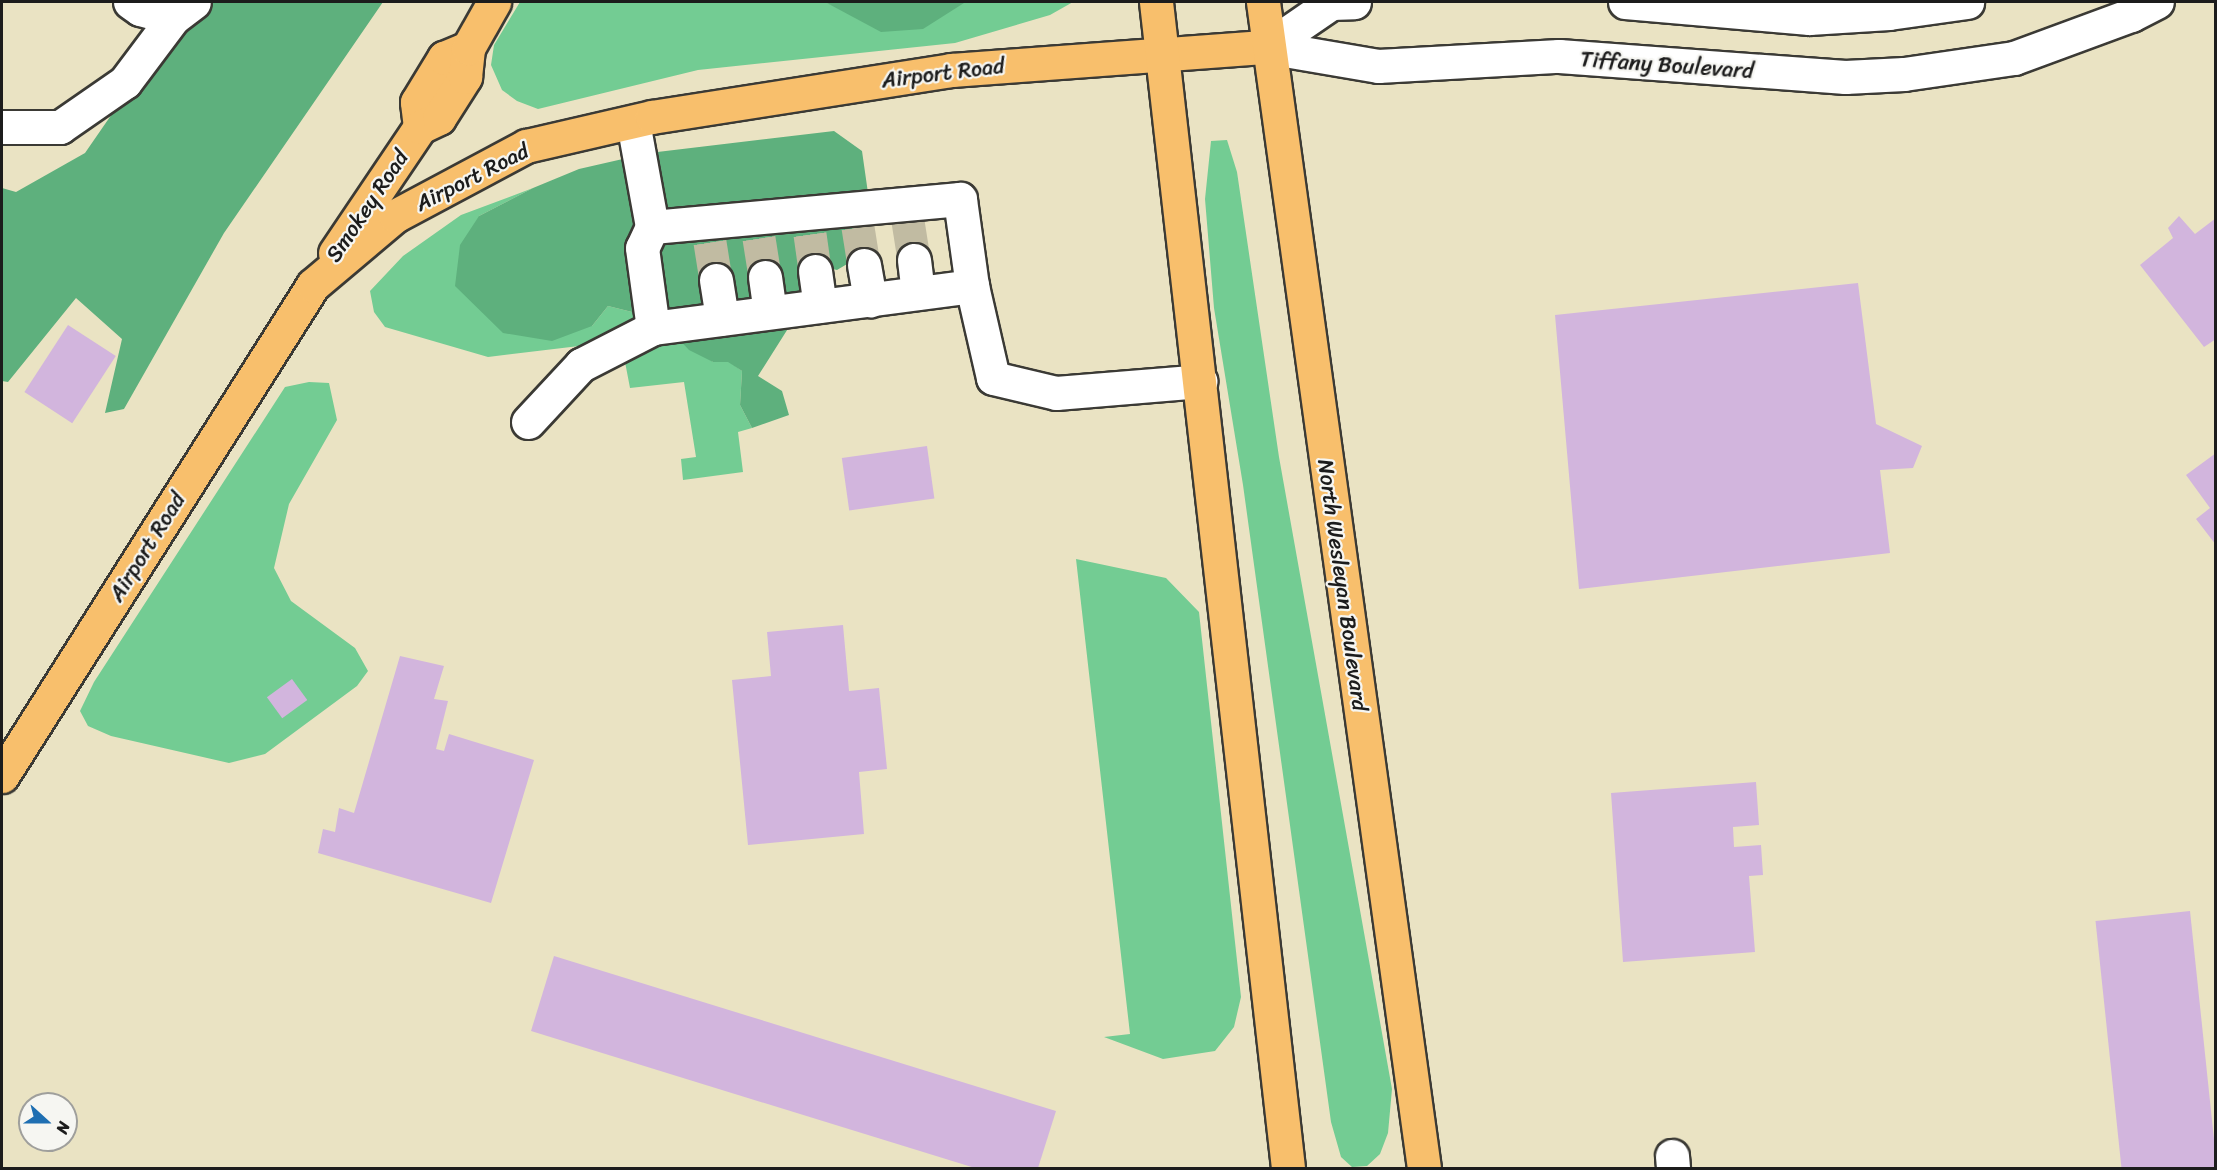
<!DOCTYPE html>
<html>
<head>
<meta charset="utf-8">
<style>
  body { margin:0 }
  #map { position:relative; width:2217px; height:1170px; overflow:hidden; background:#eae3c3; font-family:Sriracha,sans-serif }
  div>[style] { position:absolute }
  .green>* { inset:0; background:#73cc93 }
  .forest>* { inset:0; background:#5eb07d }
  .building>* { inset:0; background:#d2b5dd; transform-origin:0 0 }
  .minor-tunnel>* { height:33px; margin-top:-16.5px; transform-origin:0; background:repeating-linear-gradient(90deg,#c1bba2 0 33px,transparent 0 49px) }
  .roads { filter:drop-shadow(2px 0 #3b3a35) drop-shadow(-2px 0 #3b3a35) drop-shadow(0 2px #3b3a35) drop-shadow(0 -2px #3b3a35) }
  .minor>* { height:33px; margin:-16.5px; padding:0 16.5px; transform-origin:16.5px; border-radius:16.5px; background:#fff }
  .major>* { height:33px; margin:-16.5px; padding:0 16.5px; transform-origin:16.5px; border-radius:16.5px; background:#f8bf6c }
  .highway>* { height:33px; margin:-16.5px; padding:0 16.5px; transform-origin:16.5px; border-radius:16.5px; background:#f8bf6c }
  span { translate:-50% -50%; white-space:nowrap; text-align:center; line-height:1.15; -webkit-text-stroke:4.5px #f6f6f2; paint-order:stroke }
  .street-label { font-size:22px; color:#1c1c1c }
  .frame { position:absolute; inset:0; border:3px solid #1c1c1c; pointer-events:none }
  .north { position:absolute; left:18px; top:1092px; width:60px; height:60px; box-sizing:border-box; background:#f6f6f2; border:2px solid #9f9f9c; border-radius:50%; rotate:111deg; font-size:16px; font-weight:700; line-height:24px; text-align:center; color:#1c1c1c }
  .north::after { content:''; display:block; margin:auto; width:21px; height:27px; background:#1f6fb2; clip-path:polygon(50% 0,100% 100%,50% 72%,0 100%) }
</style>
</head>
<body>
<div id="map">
  <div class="green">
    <div style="clip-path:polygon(520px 2px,825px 2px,839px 8px,962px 2px,1073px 2px,1050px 15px,955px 43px,698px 70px,538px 109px,517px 101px,502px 90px,491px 65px,494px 45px)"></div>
    <div style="clip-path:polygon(1227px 140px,1237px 172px,1279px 457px,1392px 1089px,1388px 1133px,1380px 1154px,1367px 1166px,1352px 1167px,1341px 1157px,1331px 1122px,1243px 485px,1214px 308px,1205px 199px,1211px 141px)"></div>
    <div style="clip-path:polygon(533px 188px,479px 216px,592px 326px,608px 306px,660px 319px,713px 362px,728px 361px,742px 371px,740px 405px,752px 428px,738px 432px,743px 472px,683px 480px,681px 459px,696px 457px,684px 382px,630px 388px,621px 341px,488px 357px,385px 327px,374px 312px,370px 291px,403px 256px,461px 215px)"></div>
    <div style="clip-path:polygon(309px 382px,329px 383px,337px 420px,289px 504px,274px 568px,291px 601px,355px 648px,368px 671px,357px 686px,265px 754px,229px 763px,111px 736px,88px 726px,80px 711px,94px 682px,285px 387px)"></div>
    <div style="clip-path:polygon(1076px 559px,1166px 578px,1199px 612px,1241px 997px,1234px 1027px,1215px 1051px,1163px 1059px,1104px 1037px,1130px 1034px)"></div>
  </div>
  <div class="forest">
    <div style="clip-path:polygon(146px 2px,383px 2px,224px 233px,124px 409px,105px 413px,122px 339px,76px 298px,8px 382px,2px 381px,2px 188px,16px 192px,85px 153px,143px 69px)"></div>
    <div style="clip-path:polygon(825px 2px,962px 2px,964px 3px,923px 29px,881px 32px)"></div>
    <div style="clip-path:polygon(834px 131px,862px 151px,868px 193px,864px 254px,837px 270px,812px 264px,789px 327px,758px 376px,782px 391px,789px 415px,752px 428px,740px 405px,742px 371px,728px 362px,713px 362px,689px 350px,660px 319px,608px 306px,592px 326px,552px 341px,503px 333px,455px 286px,460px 245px,479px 216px,533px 188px,579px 169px,649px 153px)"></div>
  </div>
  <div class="building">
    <div style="clip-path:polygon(2179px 216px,2195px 234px,2216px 218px,2216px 339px,2204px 347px,2140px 265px,2173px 238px,2168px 228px)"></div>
    <div style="clip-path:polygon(1858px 283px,1876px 424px,1922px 446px,1913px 468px,1880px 470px,1890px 553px,1579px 589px,1555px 315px)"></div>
    <div style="left:68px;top:325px;width:57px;height:80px;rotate:33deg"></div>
    <div style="left:927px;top:446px;width:53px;height:86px;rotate:82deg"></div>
    <div style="clip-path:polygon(2216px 453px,2216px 545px,2196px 519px,2210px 508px,2186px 475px)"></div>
    <div style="clip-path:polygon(843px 625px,849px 691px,879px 688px,887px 769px,859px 772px,864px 834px,748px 845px,732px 680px,771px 676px,767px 632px)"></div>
    <div style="clip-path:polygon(400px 656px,444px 666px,434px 699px,448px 701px,436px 749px,444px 751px,449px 734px,534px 760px,491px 903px,318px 853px,323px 829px,335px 832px,339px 808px,354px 813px)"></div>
    <div style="left:292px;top:679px;width:26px;height:31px;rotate:54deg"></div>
    <div style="clip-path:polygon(1756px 782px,1759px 825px,1733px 827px,1734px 847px,1761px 845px,1763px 875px,1749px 876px,1755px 952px,1623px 962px,1611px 793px)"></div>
    <div style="left:2190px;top:911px;width:258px;height:95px;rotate:84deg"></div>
    <div style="clip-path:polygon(554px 956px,1056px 1111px,1038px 1168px,975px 1168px,531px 1031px)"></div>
  </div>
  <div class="minor-tunnel">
    <div style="left:908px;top:221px;width:39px;rotate:81deg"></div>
    <div style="left:858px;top:227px;width:38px;rotate:81deg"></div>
    <div style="left:810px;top:234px;width:37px;rotate:82deg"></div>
    <div style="left:759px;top:238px;width:39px;rotate:81deg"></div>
    <div style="left:710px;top:242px;width:38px;rotate:81deg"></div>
  </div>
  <div class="roads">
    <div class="minor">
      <div style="left:130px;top:2px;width:12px;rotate:35deg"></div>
      <div style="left:140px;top:9px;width:34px;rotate:15deg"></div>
      <div style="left:173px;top:18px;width:26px;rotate:-37deg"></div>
      <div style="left:1625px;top:2px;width:185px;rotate:5deg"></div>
      <div style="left:1809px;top:18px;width:80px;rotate:-3.6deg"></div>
      <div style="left:1889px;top:13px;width:79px;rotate:-8deg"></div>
      <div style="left:1267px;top:47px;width:113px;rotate:9.7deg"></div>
      <div style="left:1378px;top:66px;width:181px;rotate:-3.2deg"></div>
      <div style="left:1559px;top:56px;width:287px;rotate:4.2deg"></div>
      <div style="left:1845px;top:77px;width:59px;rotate:-2.9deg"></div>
      <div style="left:1904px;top:74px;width:111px;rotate:-8.3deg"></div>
      <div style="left:2014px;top:58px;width:125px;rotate:-20.2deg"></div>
      <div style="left:2131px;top:15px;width:29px;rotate:-27deg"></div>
      <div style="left:1267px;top:47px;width:78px;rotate:-34.5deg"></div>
      <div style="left:1331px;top:3px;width:23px;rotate:-2deg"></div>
      <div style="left:633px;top:122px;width:107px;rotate:79.7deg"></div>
      <div style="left:652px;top:227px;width:23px;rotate:115deg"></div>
      <div style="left:642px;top:248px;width:81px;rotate:82.2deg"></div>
      <div style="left:653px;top:328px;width:322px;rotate:-7.5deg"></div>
      <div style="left:972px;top:286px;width:88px;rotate:-97.9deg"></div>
      <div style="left:960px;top:199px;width:309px;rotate:174.8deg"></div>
      <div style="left:2px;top:127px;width:58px"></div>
      <div style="left:60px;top:127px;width:79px;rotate:-34.7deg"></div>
      <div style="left:125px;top:82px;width:80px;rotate:-53.1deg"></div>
      <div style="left:914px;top:260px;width:33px;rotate:83deg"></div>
      <div style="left:864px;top:265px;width:36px;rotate:80deg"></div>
      <div style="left:815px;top:271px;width:35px;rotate:82deg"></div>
      <div style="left:765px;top:277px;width:35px;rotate:82deg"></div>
      <div style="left:716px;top:280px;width:39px;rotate:81deg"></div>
      <div style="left:972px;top:286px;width:94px;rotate:77.1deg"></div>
      <div style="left:993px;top:378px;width:65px;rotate:13.4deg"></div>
      <div style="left:1056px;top:393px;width:145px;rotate:-4.7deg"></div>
      <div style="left:528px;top:422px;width:78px;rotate:-47.1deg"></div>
      <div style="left:581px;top:365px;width:81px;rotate:-27.2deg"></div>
      <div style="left:1672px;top:1156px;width:12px;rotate:85deg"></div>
    </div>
    <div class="major">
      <div style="left:420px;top:127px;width:25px;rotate:-97deg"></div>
      <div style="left:417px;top:102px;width:52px;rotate:-58.5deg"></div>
      <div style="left:444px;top:58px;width:26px;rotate:-23deg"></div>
      <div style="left:335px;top:253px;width:152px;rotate:-56deg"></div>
      <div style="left:420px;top:127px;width:21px;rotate:-25deg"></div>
      <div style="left:439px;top:118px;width:49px;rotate:-57.6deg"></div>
      <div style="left:465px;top:77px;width:29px;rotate:-84deg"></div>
      <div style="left:468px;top:48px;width:53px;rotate:-60.5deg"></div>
      <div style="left:2px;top:776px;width:581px;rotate:-57.65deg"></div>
      <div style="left:313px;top:285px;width:107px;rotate:-40.1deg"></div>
      <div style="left:395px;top:216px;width:149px;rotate:-28.1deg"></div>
      <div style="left:526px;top:146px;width:129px;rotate:-13deg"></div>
      <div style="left:652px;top:117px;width:303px;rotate:-8.9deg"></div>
      <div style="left:951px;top:70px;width:317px;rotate:-4.2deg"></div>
    </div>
    <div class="highway">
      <div style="left:1156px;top:2px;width:1173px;rotate:83.54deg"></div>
      <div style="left:1263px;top:2px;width:1177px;rotate:82.14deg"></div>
    </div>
  </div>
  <div class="street-label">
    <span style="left:1667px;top:65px;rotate:4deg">Tiffany Boulevard</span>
    <span style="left:943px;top:73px;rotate:-7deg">Airport Road</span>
    <span style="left:472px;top:177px;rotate:-27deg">Airport Road</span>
    <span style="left:367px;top:206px;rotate:-56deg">Smokey Road</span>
    <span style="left:147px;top:547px;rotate:-58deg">Airport Road</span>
    <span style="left:1343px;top:585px;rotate:82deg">North Wesleyan Boulevard</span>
  </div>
  <div class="frame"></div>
  <div class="north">N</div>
</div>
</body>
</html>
